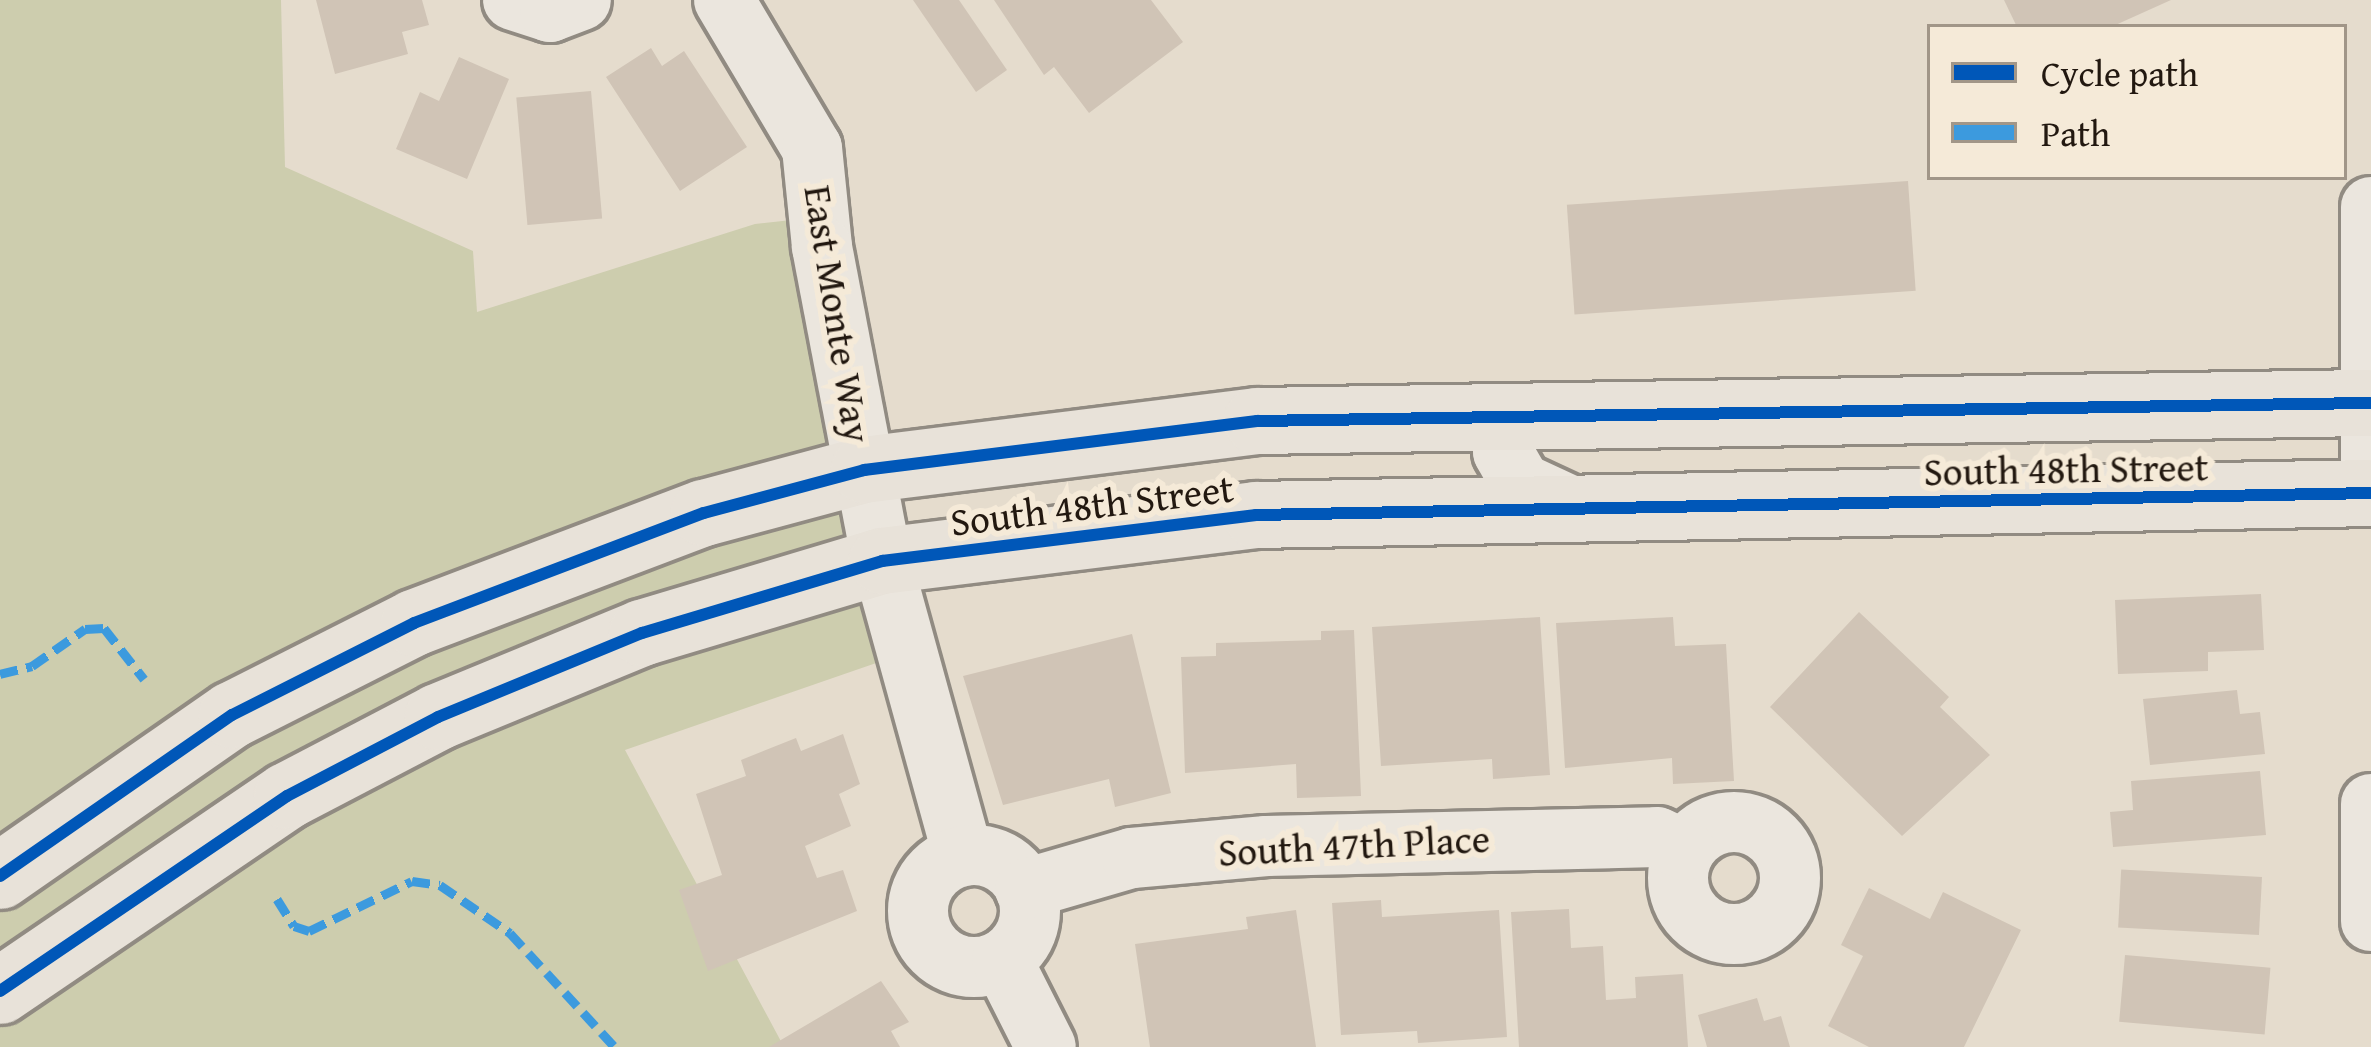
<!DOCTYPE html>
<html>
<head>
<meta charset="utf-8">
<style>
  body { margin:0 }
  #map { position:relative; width:2371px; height:1047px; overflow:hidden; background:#e5dccd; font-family:"Gentium Book Plus",serif }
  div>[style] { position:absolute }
  .green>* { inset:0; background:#cdcdae }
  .building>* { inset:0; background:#d0c4b6; transform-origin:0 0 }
  .roads { filter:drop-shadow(3px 0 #918b82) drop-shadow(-3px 0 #918b82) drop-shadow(0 3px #918b82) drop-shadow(0 -3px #918b82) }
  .minor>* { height:60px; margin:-30px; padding:0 30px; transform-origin:30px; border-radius:30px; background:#ebe6de }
  .minor>.ring { margin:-30px; padding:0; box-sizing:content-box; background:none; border:60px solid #ebe6de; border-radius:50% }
  .major>* { height:66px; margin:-33px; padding:0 33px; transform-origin:33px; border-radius:33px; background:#e8e2d9 }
  .quiet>* { height:9px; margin-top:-4.5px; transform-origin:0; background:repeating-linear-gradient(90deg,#3c9ade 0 18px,transparent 0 27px) }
  .cycleway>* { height:12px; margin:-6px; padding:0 6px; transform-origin:6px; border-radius:6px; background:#0057b8 }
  span { translate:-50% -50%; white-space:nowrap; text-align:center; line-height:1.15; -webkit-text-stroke:12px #f5ead8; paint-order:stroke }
  .street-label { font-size:39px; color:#221810 }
  .legend { position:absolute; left:1927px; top:24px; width:420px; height:156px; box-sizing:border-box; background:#f5ead8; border:3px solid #a19688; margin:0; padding:15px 21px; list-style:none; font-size:36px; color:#221810 }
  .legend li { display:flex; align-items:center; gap:24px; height:60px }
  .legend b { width:60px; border:3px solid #a19688 }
</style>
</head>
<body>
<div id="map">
  <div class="green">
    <div style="clip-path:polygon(0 0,281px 0,285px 167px,473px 251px,477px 312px,755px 224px,819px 217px,908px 652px,625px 750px,784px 1047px,0 1047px)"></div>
  </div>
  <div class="building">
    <div style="clip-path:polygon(316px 0,422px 0,429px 25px,402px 32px,408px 54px,335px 74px)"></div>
    <div style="clip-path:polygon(913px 0,959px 0,1007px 70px,976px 92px)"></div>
    <div style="clip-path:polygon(994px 0,1151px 0,1183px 42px,1089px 113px,1054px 67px,1044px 75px)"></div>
    <div style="clip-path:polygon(2004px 0,2171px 0,2111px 27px,2017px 27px)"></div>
    <div style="clip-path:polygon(651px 48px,662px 66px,684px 51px,747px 147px,680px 191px,606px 77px)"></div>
    <div style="clip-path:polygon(459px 57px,509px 79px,467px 179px,396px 149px,420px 92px,439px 101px)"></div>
    <div style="left:591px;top:91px;width:128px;height:75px;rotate:85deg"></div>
    <div style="left:1908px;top:181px;width:110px;height:342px;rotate:86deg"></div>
    <div style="clip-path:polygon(2261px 594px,2264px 650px,2208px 652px,2208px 671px,2118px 674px,2115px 600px)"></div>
    <div style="clip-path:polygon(1859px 612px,1949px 697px,1940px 707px,1990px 755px,1902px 836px,1770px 707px)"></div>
    <div style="clip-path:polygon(1540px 617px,1550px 775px,1493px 779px,1492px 759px,1381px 766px,1372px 627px)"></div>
    <div style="clip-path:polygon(1673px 617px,1675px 646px,1726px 644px,1734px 781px,1673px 784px,1672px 758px,1565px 768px,1556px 623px)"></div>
    <div style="clip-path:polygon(1354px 630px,1361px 796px,1297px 798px,1296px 764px,1185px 773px,1181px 657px,1216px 656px,1216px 643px,1321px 640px,1321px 631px)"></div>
    <div style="clip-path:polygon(1132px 634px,1171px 793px,1115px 807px,1109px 779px,1003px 805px,963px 676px)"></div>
    <div style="clip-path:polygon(2237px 690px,2240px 714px,2260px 712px,2265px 754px,2150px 765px,2143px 699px)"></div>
    <div style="clip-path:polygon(843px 734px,860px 784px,839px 794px,851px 826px,805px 846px,817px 878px,843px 870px,857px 911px,708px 971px,679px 890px,722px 875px,696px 794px,746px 776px,741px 760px,796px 738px,801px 751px)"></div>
    <div style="clip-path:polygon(2260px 771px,2266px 835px,2113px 847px,2110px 812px,2133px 810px,2131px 781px)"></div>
    <div style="left:2262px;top:877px;width:58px;height:141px;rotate:93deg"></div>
    <div style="clip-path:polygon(1869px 888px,1930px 919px,1943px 892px,2021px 930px,1964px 1047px,1869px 1047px,1828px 1026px,1863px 956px,1841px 945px)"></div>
    <div style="clip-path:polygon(1381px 900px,1382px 917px,1499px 910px,1507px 1037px,1418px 1043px,1417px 1031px,1341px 1035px,1332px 903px)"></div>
    <div style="clip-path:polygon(1569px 909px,1571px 948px,1603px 946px,1606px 1000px,1636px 998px,1635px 977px,1683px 974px,1688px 1047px,1519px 1047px,1511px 912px)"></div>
    <div style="clip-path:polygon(1296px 910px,1316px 1047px,1150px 1047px,1135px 944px,1248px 929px,1246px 917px)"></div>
    <div style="left:2125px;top:955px;width:146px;height:67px;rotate:5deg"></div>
    <div style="clip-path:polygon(881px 981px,909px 1022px,891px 1031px,900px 1047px,769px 1047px)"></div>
    <div style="clip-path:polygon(1757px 998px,1764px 1021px,1781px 1016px,1790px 1047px,1707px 1047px,1698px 1015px)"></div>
  </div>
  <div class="roads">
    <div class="minor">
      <div style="left:513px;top:0;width:39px;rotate:18deg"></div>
      <div style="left:550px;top:12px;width:33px;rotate:-21deg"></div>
      <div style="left:724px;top:0;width:172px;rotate:59.3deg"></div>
      <div style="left:812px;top:148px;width:100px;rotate:84.2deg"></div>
      <div style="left:822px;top:247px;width:320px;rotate:79.2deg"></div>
      <div style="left:882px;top:561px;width:306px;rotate:74.6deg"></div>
      <div style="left:2371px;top:207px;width:287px;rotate:90deg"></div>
      <div style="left:1500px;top:415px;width:37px;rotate:85deg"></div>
      <div style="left:1503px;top:452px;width:36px;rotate:60deg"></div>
      <div style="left:1521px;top:483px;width:60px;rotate:24.8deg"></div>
      <div style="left:2371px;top:804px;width:117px;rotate:90deg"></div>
      <div class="ring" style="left:1678px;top:822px;width:52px;height:52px"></div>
      <div class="ring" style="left:918px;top:855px;width:52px;height:52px"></div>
      <div style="left:1025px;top:889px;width:111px;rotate:-16.2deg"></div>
      <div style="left:1132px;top:858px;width:135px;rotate:-5.1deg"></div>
      <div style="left:1266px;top:846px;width:391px;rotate:-1.3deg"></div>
      <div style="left:1657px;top:837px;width:31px;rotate:25deg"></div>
      <div style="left:1002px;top:960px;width:97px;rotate:63.2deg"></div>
    </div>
    <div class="major">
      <div style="left:0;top:876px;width:282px;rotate:-34.8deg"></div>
      <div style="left:232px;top:715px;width:204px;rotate:-26.8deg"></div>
      <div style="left:414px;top:623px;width:310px;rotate:-20.8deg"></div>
      <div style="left:704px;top:513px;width:166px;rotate:-15deg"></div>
      <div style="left:864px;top:470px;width:396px;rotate:-7.1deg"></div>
      <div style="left:1257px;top:421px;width:1114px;rotate:-0.93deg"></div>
      <div style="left:0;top:991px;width:347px;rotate:-34.2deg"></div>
      <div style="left:287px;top:796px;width:170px;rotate:-27.6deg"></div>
      <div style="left:438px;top:717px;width:221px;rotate:-22.4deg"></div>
      <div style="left:642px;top:633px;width:251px;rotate:-16.7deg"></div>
      <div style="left:882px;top:561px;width:377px;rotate:-7deg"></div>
      <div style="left:1256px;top:515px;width:1115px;rotate:-1.13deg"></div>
    </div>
  </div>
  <div class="quiet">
    <div style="left:0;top:674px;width:33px;rotate:-14deg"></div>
    <div style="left:32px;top:666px;width:65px;rotate:-34.9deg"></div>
    <div style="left:85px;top:629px;width:19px;rotate:-3deg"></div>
    <div style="left:104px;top:628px;width:65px;rotate:51.9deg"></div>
    <div style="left:277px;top:899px;width:32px;rotate:58deg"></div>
    <div style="left:294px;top:926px;width:16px;rotate:18deg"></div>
    <div style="left:309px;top:931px;width:114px;rotate:-25.9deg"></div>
    <div style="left:412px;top:881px;width:28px;rotate:8deg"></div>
    <div style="left:440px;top:885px;width:85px;rotate:34.4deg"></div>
    <div style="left:510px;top:933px;width:155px;rotate:47.4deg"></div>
  </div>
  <div class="cycleway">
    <div style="left:0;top:876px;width:282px;rotate:-34.8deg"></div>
    <div style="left:232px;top:715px;width:204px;rotate:-26.8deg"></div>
    <div style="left:414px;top:623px;width:310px;rotate:-20.8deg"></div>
    <div style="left:704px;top:513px;width:166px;rotate:-15deg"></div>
    <div style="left:864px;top:470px;width:396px;rotate:-7.1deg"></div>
    <div style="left:1257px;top:421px;width:1114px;rotate:-0.93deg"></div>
    <div style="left:0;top:991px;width:347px;rotate:-34.2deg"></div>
    <div style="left:287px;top:796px;width:170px;rotate:-27.6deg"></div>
    <div style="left:438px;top:717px;width:221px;rotate:-22.4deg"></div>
    <div style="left:642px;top:633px;width:251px;rotate:-16.7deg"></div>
    <div style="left:882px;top:561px;width:377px;rotate:-7deg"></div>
    <div style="left:1256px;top:515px;width:1115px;rotate:-1.13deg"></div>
  </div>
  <div class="street-label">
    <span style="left:838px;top:314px;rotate:81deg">East Monte Way</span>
    <span style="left:2066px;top:469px;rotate:-1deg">South 48th Street</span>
    <span style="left:1092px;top:505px;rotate:-7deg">South 48th Street</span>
    <span style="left:1354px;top:845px;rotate:-3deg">South 47th Place</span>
  </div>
  <ul class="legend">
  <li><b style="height:15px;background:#0057b8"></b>Cycle path</li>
  <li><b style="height:15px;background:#3c9ade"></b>Path</li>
  </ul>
</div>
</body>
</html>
